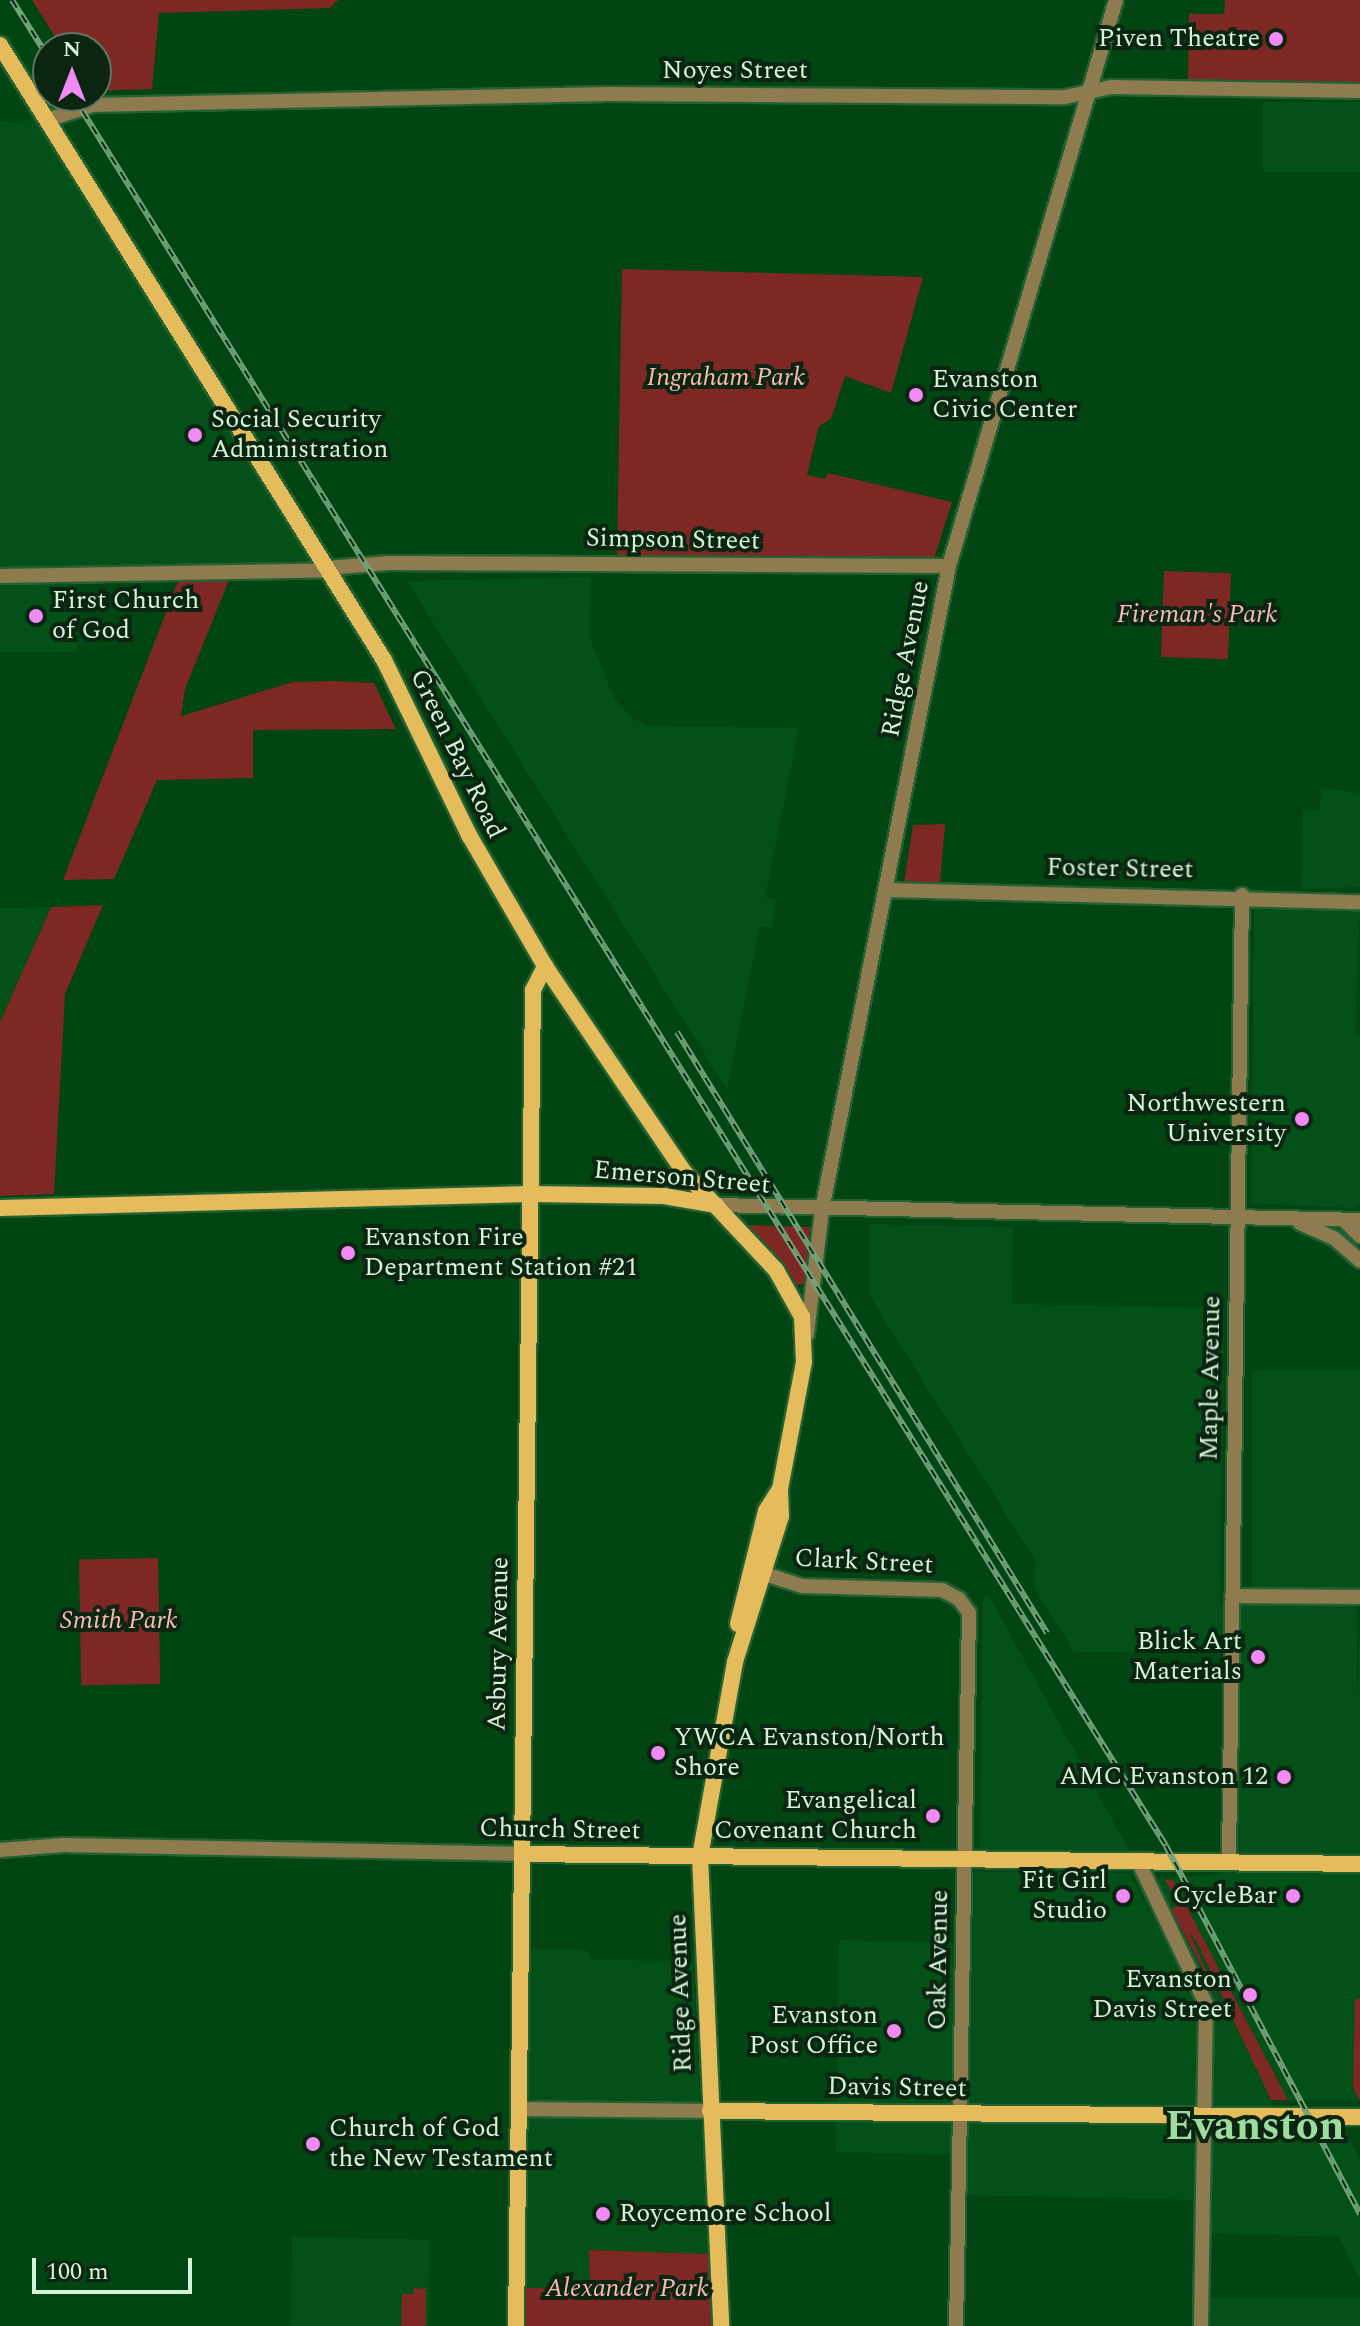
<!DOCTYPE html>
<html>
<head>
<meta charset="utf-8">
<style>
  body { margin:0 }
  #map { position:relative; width:1360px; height:2326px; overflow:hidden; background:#014512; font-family:Spectral,serif }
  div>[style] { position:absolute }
  .built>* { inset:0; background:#045019; transform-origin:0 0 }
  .green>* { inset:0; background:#7d2824; transform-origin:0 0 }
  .roads { filter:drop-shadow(2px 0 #236132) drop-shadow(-2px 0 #236132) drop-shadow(0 2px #236132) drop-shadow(0 -2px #236132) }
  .minor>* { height:14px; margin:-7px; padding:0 7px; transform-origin:7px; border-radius:7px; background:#8e7b4f }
  .major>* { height:16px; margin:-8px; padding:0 8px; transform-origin:8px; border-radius:8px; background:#e5bc5c }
  .rail>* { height:6px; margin-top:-3px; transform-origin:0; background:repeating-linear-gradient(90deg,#0c2510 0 9px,#71a27a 0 18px); box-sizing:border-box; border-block:2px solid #71a27a }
  .dots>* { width:22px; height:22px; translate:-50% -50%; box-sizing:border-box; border:4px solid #0c2510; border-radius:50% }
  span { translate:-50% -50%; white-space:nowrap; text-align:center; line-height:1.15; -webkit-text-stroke:8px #0c2510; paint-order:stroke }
  .poi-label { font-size:26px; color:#d5f4d7 }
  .right { translate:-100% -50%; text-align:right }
  .left { translate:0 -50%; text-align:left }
  .street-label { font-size:26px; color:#d5f4d7 }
  .park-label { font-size:26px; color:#f7bbb4; font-style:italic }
  .town-label { font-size:42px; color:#9ddba1; font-weight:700 }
  .north { position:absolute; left:32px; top:32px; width:80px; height:80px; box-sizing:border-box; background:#0c2510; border:2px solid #5c7860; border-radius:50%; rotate:0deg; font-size:22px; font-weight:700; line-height:32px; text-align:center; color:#d5f4d7 }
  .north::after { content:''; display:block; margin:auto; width:28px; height:36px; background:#f18af4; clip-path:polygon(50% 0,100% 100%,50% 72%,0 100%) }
  .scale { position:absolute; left:32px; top:2258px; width:160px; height:36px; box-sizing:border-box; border:4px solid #d5f4d7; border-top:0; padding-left:10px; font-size:24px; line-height:28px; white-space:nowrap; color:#d5f4d7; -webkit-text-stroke:6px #0c2510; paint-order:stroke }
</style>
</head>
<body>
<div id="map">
  <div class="built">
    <div style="left:1263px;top:102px;width:97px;height:70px"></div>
    <div style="clip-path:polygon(47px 120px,327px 568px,76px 575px,77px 652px,0 652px,0 121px)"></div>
    <div style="clip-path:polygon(591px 577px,590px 639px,614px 698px,633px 719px,650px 726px,799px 728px,765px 897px,776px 900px,772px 928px,760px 926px,727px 1089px,407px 581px)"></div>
    <div style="clip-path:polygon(1321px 788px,1360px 793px,1360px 887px,1302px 889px,1303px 810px,1320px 810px)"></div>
    <div style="clip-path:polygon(1268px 903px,1360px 907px,1355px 1035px,1360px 1036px,1360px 1203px,1352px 1208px,1251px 1203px,1254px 910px)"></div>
    <div style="clip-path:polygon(51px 907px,45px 919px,0 1022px,0 908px)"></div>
    <div style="clip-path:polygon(869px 1224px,1013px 1227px,1012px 1304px,1224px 1308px,1220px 1603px,1357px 1605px,1357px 1705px,1360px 1620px,1360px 2101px,1271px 2100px,1293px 2140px,1350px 2140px,1360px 2160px,1360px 2280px,1339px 2237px,1200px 2233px,1201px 2200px,957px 2195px,958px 2155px,836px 2152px,839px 1940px,962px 1943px,963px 1871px,1129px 1873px,1190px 1985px,1195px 2017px,1215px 2018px,1211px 1994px,1149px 1879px,1222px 1874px,1228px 1653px,1074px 1652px,1034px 1587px,1035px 1560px,869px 1295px)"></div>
    <div style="left:1360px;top:1370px;width:219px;height:108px;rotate:90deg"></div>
    <div style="clip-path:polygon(983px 1596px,989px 1596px,1130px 1852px,980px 1850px)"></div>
    <div style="clip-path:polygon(530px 1949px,586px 1950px,592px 1960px,693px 1961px,708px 2254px,590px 2250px,590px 2289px,525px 2288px)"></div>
    <div style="left:292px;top:2237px;width:138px;height:89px;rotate:1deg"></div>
    <div style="left:1199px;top:2298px;width:161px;height:28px"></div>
  </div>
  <div class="green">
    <div style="clip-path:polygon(32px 0,338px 0,330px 8px,159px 13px,152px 89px,96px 91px,96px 48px,62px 48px)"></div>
    <div style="clip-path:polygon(1225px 0,1360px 0,1360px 83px,1188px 81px,1189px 14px,1224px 14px)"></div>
    <div style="clip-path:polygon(622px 269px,923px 277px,891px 393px,845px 376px,831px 419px,819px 426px,807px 475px,825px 479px,828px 473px,952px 502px,933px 562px,617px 555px)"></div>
    <div style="left:1164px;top:571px;width:67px;height:86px;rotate:2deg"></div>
    <div style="clip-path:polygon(229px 580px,185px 689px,181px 716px,293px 682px,335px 681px,374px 683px,396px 729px,253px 730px,253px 778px,157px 780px,114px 879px,63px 880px,178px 581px)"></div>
    <div style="clip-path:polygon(945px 824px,940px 883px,904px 883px,913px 825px)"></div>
    <div style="clip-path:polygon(103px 905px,65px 994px,54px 1194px,0 1196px,0 1022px,51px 907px)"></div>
    <div style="clip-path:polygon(747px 1225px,810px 1227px,804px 1284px,797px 1285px)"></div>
    <div style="left:158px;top:1558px;width:126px;height:79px;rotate:89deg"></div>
    <div style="clip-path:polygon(1165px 1880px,1173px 1880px,1219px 1969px,1189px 1932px,1220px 2002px,1171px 1909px,1179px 1905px)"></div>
    <div style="clip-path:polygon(1193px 1934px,1221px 1972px,1288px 2100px,1271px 2100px)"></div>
    <div style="clip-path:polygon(1355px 1999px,1360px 1999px,1360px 2101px,1353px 2088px)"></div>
    <div style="clip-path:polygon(589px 2250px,708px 2254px,711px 2326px,525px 2326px,525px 2288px,590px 2289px)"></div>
    <div style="clip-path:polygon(414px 2288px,426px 2289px,426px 2326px,401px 2326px,402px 2294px,413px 2294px)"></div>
  </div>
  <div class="roads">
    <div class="minor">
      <div style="left:47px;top:120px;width:48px;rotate:-18.1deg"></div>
      <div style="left:93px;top:105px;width:515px;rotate:-1.22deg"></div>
      <div style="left:608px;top:94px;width:457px;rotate:0.4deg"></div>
      <div style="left:1065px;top:97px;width:47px;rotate:-12.3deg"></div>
      <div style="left:1111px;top:87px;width:249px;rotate:0.9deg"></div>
      <div style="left:327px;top:568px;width:62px;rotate:-4.6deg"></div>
      <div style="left:389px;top:563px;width:560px;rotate:0.31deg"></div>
      <div style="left:0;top:576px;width:335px;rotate:-1deg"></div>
      <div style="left:886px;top:890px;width:474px;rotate:1.5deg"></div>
      <div style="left:716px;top:1205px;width:644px;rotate:1.33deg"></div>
      <div style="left:1344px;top:1220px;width:23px;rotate:45deg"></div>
      <div style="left:1300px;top:1223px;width:37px;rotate:24deg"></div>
      <div style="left:1334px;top:1238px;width:35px;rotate:41deg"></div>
      <div style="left:807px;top:1334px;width:125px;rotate:-83.1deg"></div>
      <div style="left:822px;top:1210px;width:656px;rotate:-78.84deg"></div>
      <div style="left:949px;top:566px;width:590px;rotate:-73.56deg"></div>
      <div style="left:765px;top:1574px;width:39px;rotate:18deg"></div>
      <div style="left:802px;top:1586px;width:140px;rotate:1.6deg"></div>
      <div style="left:942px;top:1590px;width:19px;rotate:28deg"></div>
      <div style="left:959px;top:1599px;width:17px;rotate:54deg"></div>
      <div style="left:969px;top:1613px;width:713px;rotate:91.04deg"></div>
      <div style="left:1232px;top:1596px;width:128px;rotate:0.4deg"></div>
      <div style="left:0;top:1850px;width:63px;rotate:-4.5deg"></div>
      <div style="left:63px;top:1845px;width:459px;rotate:1.1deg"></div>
      <div style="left:1229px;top:1861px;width:966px;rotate:-89.23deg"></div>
      <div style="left:1141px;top:1867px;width:152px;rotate:64.6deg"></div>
      <div style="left:1206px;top:2004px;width:322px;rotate:90.9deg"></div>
      <div style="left:521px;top:2109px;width:189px;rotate:0.6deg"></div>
    </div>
    <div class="major">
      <div style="left:0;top:45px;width:725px;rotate:58.02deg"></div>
      <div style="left:384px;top:660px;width:195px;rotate:64.1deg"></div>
      <div style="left:469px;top:835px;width:151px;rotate:59.9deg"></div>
      <div style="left:545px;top:966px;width:249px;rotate:56deg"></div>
      <div style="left:684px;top:1172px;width:134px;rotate:46.8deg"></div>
      <div style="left:776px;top:1270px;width:54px;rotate:61deg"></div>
      <div style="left:802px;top:1317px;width:45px;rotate:87.5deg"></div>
      <div style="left:804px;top:1362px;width:129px;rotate:100.7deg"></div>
      <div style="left:780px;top:1489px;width:27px;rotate:88deg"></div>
      <div style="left:781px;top:1516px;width:153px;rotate:107.5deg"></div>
      <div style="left:735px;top:1662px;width:198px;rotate:100.2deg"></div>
      <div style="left:700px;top:1857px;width:469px;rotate:87.4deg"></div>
      <div style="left:0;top:1208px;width:530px;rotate:-1.51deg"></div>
      <div style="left:530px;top:1194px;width:134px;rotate:0.9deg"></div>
      <div style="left:664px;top:1196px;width:53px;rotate:9.8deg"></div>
      <div style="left:738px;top:1624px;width:116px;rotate:-76.1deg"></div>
      <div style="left:766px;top:1511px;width:26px;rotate:-58deg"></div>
      <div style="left:522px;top:1854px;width:838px;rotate:0.68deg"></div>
      <div style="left:710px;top:2111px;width:650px;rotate:0.53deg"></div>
      <div style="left:516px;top:2326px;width:1336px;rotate:-89.27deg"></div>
      <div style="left:533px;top:990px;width:27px;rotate:-63deg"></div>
    </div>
  </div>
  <div class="rail">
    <div style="left:12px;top:0;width:67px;rotate:57.7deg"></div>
    <div style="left:73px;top:96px;width:2063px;rotate:58.01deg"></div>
    <div style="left:1166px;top:1846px;width:416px;rotate:62.2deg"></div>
    <div style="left:677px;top:1032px;width:706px;rotate:58.38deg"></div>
  </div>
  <div class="dots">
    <div style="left:1276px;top:39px;background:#f18af4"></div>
    <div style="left:916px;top:395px;background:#f18af4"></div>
    <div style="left:195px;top:435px;background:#f18af4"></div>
    <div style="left:36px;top:616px;background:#f18af4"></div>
    <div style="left:1302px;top:1119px;background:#f18af4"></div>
    <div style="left:348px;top:1253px;background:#f18af4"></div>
    <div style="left:1258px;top:1657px;background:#f18af4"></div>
    <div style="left:658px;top:1753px;background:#f18af4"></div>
    <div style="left:1284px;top:1777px;background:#f18af4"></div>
    <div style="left:933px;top:1816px;background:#f18af4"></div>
    <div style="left:1123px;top:1896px;background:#f18af4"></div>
    <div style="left:1293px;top:1896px;background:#f18af4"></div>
    <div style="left:1250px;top:1995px;background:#f18af4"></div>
    <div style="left:894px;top:2031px;background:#f18af4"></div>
    <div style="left:313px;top:2144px;background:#f18af4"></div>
    <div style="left:603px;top:2214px;background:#f18af4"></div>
  </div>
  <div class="poi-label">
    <span class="right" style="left:1260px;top:39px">Piven Theatre</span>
    <span class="left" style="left:932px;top:395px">Evanston<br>Civic Center</span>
    <span class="left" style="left:211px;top:435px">Social Security<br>Administration</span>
    <span class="left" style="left:52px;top:616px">First Church<br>of God</span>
    <span class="right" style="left:1286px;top:1119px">Northwestern<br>University</span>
    <span class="left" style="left:364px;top:1253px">Evanston Fire<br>Department Station #21</span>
    <span class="right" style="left:1242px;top:1657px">Blick Art<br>Materials</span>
    <span class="left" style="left:674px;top:1753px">YWCA Evanston/North<br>Shore</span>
    <span class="right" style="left:1268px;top:1777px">AMC Evanston 12</span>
    <span class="right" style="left:917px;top:1816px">Evangelical<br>Covenant Church</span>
    <span class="right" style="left:1107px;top:1896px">Fit Girl<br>Studio</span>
    <span class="right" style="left:1277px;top:1896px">CycleBar</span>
    <span class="right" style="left:1232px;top:1995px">Evanston<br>Davis Street</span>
    <span class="right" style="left:878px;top:2031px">Evanston<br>Post Office</span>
    <span class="left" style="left:329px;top:2144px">Church of God<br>the New Testament</span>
    <span class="left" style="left:619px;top:2214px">Roycemore School</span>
  </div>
  <div class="street-label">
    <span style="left:735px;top:71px">Noyes Street</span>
    <span style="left:673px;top:540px;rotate:1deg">Simpson Street</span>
    <span style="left:906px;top:659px;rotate:-79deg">Ridge Avenue</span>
    <span style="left:457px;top:754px;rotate:64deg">Green Bay Road</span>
    <span style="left:1120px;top:869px;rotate:1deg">Foster Street</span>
    <span style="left:682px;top:1178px;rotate:5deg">Emerson Street</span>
    <span style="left:1211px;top:1378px;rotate:-89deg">Maple Avenue</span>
    <span style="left:864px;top:1562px;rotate:3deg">Clark Street</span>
    <span style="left:499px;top:1644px;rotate:-89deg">Asbury Avenue</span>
    <span style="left:560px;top:1830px;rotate:1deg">Church Street</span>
    <span style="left:939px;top:1960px;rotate:-89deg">Oak Avenue</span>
    <span style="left:681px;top:1993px;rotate:-92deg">Ridge Avenue</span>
    <span style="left:897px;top:2088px;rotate:1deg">Davis Street</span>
  </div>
  <div class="park-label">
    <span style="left:726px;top:378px">Ingraham Park</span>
    <span style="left:1197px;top:615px">Fireman's Park</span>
    <span style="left:119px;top:1621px">Smith Park</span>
    <span style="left:627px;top:2289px">Alexander Park</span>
  </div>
  <div class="town-label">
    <span style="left:1255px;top:2127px">Evanston</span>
  </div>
  <div class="north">N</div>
  <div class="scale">100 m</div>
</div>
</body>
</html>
